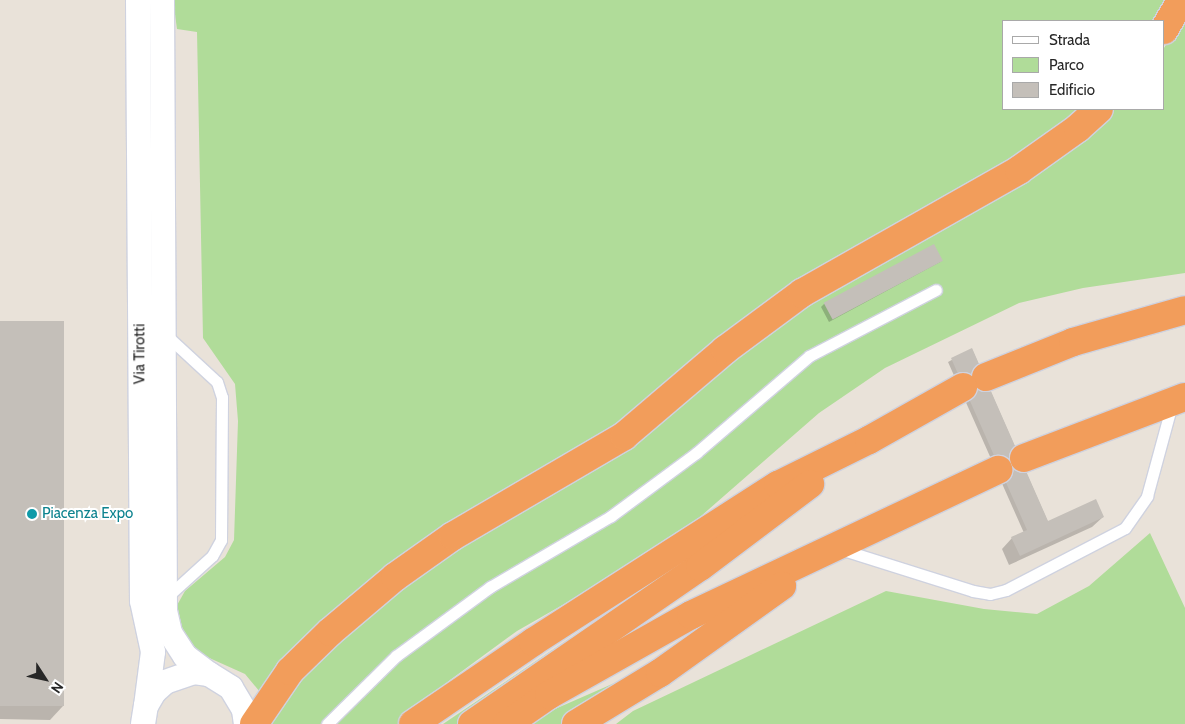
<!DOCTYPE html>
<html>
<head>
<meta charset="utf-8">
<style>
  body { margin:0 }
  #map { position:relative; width:1185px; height:724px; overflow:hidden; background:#e9e2d9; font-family:Cabin,sans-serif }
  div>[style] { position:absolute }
  .green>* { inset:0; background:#b0dc99 }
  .shadow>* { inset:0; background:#0003 }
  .building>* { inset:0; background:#c4bfb9; transform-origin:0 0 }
  .roads { filter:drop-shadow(1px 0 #cfd2df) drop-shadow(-1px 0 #cfd2df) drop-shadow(0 1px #cfd2df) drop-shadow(0 -1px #cfd2df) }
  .service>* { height:11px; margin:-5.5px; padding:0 5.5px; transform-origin:5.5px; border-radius:5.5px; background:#fff }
  .minor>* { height:24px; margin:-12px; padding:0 12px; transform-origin:12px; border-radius:12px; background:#fff }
  .motorway>* { height:28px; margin:-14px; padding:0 14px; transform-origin:14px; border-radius:14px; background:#f29d5b }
  .dots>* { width:14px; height:14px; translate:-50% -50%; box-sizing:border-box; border:2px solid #fff; border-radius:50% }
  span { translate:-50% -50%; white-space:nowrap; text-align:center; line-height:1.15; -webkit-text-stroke:4px #fff; paint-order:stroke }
  .street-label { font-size:15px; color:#272727 }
  .culture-label { font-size:15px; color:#0d838f }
  .left { translate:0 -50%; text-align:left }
  .legend { position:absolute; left:1002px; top:20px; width:162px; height:90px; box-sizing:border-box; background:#fff; border:1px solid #a9a9a9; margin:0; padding:6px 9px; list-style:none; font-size:15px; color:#272727 }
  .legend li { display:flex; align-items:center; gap:10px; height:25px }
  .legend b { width:25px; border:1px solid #a9a9a9 }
  .north { position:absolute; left:20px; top:654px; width:50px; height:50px; -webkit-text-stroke:4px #fff; paint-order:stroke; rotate:125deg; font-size:14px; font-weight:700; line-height:20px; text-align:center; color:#272727 }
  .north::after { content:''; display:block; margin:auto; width:18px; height:22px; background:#272727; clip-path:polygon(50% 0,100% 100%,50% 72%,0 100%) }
</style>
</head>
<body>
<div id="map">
  <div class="green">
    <div style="clip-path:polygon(173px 0,1171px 0,1158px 21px,1004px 21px,1004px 109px,1086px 109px,649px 403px,260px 692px,245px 674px,196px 652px,176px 622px,176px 607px,185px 591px,225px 557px,234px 540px,238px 421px,235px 384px,203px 338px,197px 32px,177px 29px)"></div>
    <div style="clip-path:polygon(1185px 13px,1185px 273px,1083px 288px,1019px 303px,885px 368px,819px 413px,669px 544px,517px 631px,450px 680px,400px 724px,271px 724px,277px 709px,306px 674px,390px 594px,784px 315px,1092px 131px,1114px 109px,1164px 109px,1164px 48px)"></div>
    <div style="clip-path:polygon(1150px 533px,1185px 608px,1185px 724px,616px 724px,633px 711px,886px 591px,984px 609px,1037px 614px,1089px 586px)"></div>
    <div style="clip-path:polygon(631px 597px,462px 724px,443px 724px)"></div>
    <div style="clip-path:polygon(658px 664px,562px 724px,532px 724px,555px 709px)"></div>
  </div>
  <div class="shadow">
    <div style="clip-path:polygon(942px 261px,829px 322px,821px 307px,824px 304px)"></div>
    <div style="clip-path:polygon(0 323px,63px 706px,50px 720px,0 719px)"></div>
    <div style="clip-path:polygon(972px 349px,1048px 522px,1103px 517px,1092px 527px,1009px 565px,1002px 549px,1012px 538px,1024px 533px,948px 362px)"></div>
  </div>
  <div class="building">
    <div style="left:934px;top:244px;width:19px;height:125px;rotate:62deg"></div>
    <div style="left:0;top:321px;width:64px;height:385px"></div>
    <div style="clip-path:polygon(972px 348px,1048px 521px,1096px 499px,1104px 517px,1020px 556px,1011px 537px,1027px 530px,951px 358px)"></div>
  </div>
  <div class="roads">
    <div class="service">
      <div style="left:166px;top:335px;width:69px;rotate:42.7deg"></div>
      <div style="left:217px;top:382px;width:16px;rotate:72deg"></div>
      <div style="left:222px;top:397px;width:143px;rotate:90.4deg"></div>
      <div style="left:221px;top:540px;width:18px;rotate:119deg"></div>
      <div style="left:212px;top:556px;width:61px;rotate:137.7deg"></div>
      <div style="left:840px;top:549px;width:139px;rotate:17.5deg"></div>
      <div style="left:973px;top:591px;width:17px;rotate:10deg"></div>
      <div style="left:990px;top:594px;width:16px;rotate:-14deg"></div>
      <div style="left:1006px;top:590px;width:134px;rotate:-27.5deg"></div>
      <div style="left:1125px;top:528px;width:39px;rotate:-55deg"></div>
      <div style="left:1147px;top:496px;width:95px;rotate:-74.8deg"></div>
      <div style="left:327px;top:724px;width:97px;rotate:-44.6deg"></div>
      <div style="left:396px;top:656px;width:117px;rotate:-36.3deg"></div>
      <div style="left:490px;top:587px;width:140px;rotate:-30.4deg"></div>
      <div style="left:611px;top:516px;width:106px;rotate:-36.5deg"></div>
      <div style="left:696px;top:453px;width:149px;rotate:-40.6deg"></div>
      <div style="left:809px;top:356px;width:143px;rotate:-27.5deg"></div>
    </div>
    <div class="minor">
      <div style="left:138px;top:0;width:601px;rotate:89.62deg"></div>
      <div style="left:142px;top:601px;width:52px;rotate:77.8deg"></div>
      <div style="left:153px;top:652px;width:54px;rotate:97.4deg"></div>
      <div style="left:162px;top:0;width:611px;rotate:89.72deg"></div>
      <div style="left:165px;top:611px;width:23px;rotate:77deg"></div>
      <div style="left:170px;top:633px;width:27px;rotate:57deg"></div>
      <div style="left:185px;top:656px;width:30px;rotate:37deg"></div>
      <div style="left:143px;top:724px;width:18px;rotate:-81deg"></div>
      <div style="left:146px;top:706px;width:16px;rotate:-60deg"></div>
      <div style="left:154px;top:692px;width:15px;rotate:-42deg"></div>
      <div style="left:165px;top:682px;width:31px;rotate:-19deg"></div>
      <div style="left:194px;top:672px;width:15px;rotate:8deg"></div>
      <div style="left:209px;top:674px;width:26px;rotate:32deg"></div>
      <div style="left:231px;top:688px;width:26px;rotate:59deg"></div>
      <div style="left:244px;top:710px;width:14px;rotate:82deg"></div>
    </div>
    <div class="motorway">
      <div style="left:1164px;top:30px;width:34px;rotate:-60deg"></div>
      <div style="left:986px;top:377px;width:94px;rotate:-21.9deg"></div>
      <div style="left:1073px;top:342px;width:116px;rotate:-15.9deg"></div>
      <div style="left:1024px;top:458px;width:172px;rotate:-20.8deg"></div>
      <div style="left:254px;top:724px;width:64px;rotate:-55.8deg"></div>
      <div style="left:290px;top:671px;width:56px;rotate:-44.3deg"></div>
      <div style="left:330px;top:632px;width:85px;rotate:-40.2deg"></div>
      <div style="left:395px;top:577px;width:71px;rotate:-35.3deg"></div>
      <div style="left:453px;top:536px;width:198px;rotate:-30.3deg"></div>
      <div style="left:624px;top:436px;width:133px;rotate:-40.4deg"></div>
      <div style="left:725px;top:350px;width:96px;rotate:-36.5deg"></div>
      <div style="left:802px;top:293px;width:249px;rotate:-29.5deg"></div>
      <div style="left:1019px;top:170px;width:72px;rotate:-35.4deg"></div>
      <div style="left:1078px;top:128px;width:28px;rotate:-42deg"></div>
      <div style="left:413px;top:724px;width:145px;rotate:-34.3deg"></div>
      <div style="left:533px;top:642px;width:291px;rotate:-32.7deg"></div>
      <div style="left:778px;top:485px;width:102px;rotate:-26.3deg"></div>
      <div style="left:869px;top:440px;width:108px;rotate:-29.4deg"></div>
      <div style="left:472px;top:724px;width:277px;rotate:-34.6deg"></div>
      <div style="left:700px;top:567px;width:138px;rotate:-37deg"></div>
      <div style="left:507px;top:724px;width:51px;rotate:-34.6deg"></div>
      <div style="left:549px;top:695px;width:163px;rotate:-29.4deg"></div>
      <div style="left:691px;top:615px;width:340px;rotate:-25.3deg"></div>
      <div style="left:576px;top:724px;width:98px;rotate:-31.3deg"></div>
      <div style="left:660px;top:673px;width:150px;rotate:-35.5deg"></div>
    </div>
  </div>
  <div class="dots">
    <div style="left:32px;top:514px;background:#0f9aa8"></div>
  </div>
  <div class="street-label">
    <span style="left:140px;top:354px;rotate:-90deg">Via Tirotti</span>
  </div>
  <div class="culture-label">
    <span class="left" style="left:42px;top:514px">Piacenza Expo</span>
  </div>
  <ul class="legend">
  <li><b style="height:6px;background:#fff"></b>Strada</li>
  <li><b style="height:14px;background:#b0dc99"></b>Parco</li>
  <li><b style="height:14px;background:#c4bfb9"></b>Edificio</li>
  </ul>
  <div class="north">N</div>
</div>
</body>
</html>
